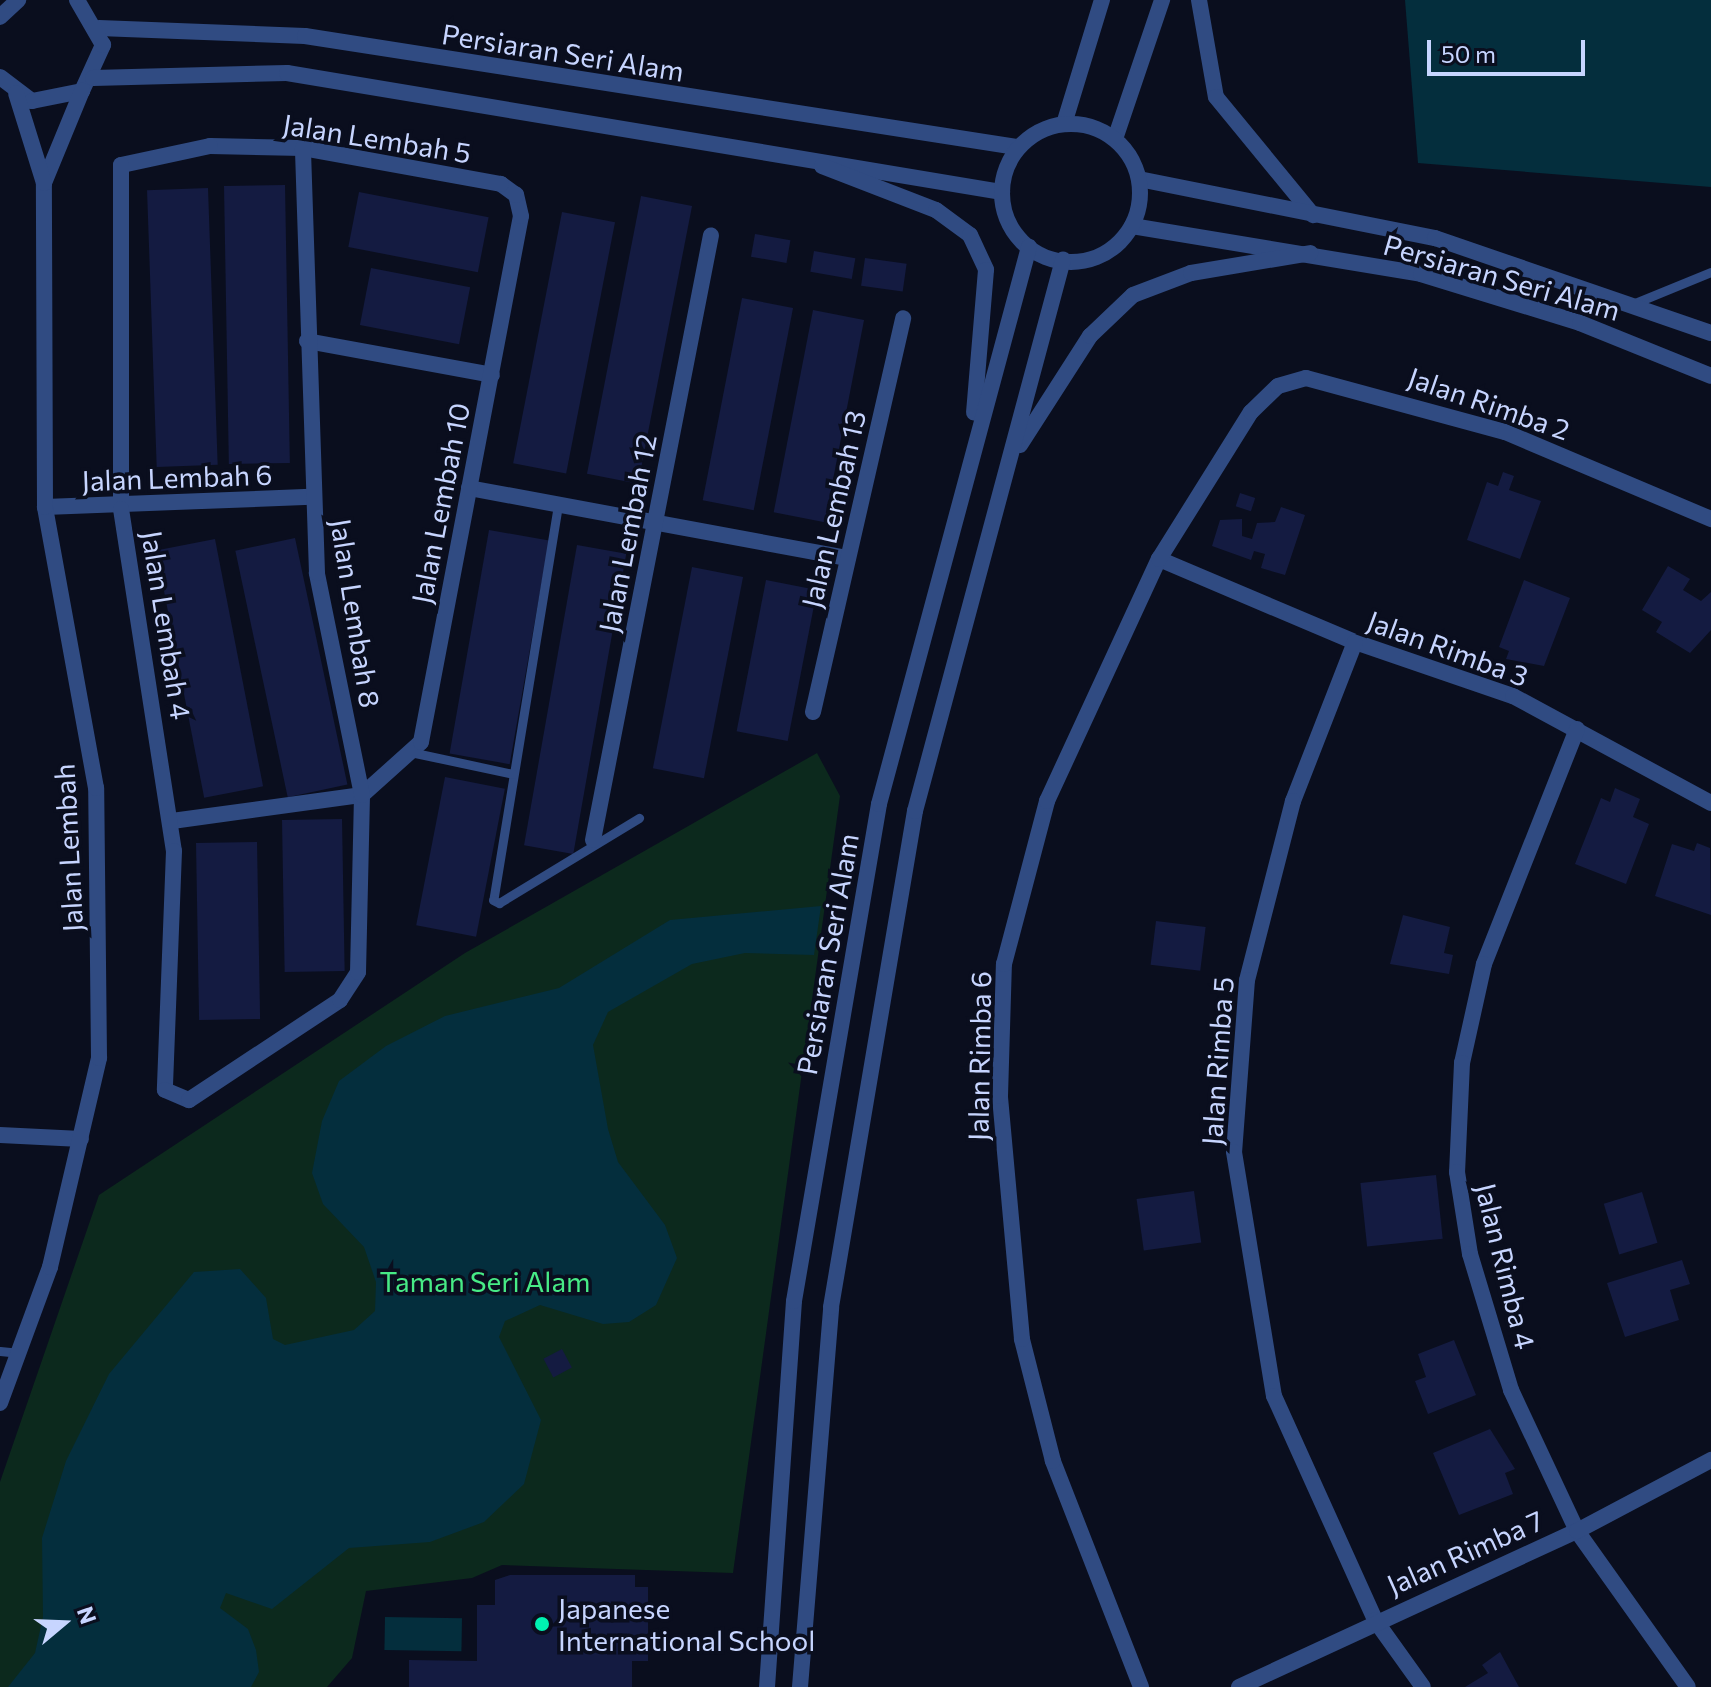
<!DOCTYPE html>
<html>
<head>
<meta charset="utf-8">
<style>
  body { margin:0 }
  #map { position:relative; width:1711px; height:1687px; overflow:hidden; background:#0a0e1e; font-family:Commissioner,sans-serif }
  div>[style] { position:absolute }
  .green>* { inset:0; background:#0c291d }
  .water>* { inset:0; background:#042e3d; transform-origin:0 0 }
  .building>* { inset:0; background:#141b41; transform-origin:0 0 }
  .service>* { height:9px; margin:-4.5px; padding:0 4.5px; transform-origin:4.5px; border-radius:4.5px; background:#304b82 }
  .minor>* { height:16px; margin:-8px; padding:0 8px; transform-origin:8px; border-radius:8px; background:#304b82 }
  .tertiary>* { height:16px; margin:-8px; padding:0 8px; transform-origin:8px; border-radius:8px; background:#304b82 }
  .tertiary>.ring { margin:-8px; padding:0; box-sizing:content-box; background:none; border:16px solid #304b82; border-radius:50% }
  .dots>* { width:22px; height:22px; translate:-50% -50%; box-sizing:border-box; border:4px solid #0a0e1e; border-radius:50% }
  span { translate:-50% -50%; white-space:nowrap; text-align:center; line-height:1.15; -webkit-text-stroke:7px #0a0e1e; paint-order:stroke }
  .street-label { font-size:28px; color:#c7d5ff }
  .park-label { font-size:28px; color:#47eb86 }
  .poi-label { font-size:28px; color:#c7d5ff }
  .left { translate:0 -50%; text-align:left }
  .north { position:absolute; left:24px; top:1583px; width:80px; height:80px; -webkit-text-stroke:6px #0a0e1e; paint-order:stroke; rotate:71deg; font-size:22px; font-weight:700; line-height:32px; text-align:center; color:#c7d5ff }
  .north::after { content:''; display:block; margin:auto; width:28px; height:36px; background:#c7d5ff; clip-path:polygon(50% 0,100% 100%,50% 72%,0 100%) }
  .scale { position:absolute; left:1427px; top:40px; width:158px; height:36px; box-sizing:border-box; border:4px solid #c7d5ff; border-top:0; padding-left:10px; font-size:24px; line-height:28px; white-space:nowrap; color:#c7d5ff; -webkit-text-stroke:6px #0a0e1e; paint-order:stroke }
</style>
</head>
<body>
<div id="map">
  <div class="green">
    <div style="clip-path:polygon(817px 753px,840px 796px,733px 1573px,502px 1565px,472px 1578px,366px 1591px,352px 1658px,327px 1687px,0 1687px,0 1482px,99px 1195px,465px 953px)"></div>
  </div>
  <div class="water">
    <div style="clip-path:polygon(1405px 0,1711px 0,1711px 187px,1418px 163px)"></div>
    <div style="clip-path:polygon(821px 906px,814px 955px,745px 953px,692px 964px,608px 1012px,593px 1045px,608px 1129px,618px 1162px,665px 1225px,677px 1258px,656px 1305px,629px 1322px,603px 1324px,540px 1305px,505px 1321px,499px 1337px,541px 1420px,524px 1484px,484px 1522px,430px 1542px,349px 1548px,272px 1609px,226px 1593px,220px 1608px,248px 1629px,256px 1650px,259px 1672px,251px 1687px,8px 1687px,35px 1653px,43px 1617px,42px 1538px,66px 1461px,109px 1374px,194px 1272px,240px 1269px,266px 1298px,273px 1339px,285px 1345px,354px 1330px,375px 1311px,376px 1282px,364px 1247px,323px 1204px,312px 1173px,322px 1121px,339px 1081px,386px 1046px,445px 1016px,559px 988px,670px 920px)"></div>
    <div style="left:385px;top:1617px;width:77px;height:33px;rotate:1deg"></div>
  </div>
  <div class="building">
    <div style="left:285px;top:185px;width:278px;height:61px;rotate:89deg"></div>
    <div style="left:208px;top:188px;width:277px;height:61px;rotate:88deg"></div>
    <div style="left:359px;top:192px;width:132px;height:56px;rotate:11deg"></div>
    <div style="left:641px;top:196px;width:52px;height:283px;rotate:11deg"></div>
    <div style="left:562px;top:212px;width:54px;height:256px;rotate:11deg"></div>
    <div style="left:755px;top:234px;width:36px;height:23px;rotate:10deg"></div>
    <div style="left:814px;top:251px;width:42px;height:21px;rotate:10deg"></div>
    <div style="left:865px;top:258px;width:42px;height:28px;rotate:8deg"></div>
    <div style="left:371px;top:268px;width:101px;height:58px;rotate:11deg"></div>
    <div style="left:742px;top:298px;width:52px;height:206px;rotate:11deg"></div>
    <div style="left:813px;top:310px;width:52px;height:206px;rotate:11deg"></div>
    <div style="clip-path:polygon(1503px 472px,1514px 476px,1509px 490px,1541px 501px,1520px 559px,1467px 540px,1487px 482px,1498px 486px)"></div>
    <div style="left:1240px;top:493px;width:16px;height:14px;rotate:18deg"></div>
    <div style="clip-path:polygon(1281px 507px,1305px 515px,1285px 575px,1261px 568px,1265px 554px,1254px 551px,1251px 560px,1212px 546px,1220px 520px,1242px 519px,1242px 536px,1252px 539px,1257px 523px,1275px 522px)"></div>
    <div style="left:489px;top:530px;width:61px;height:227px;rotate:10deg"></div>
    <div style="left:295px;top:538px;width:252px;height:61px;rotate:78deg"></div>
    <div style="left:215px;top:539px;width:252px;height:60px;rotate:79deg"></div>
    <div style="left:577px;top:545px;width:50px;height:305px;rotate:10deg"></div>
    <div style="clip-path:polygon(1668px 566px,1690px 579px,1683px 590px,1701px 601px,1711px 592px,1711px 630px,1690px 653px,1656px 632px,1662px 622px,1642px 610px)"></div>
    <div style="left:692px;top:567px;width:52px;height:205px;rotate:11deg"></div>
    <div style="left:766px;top:580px;width:52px;height:154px;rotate:11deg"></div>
    <div style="clip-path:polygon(1524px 580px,1570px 598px,1544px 666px,1506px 659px,1509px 651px,1499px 647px)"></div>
    <div style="left:445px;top:777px;width:61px;height:151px;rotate:11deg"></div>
    <div style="clip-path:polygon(1615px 788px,1640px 799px,1633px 817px,1649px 824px,1626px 884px,1575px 864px,1601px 798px,1610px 802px)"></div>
    <div style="left:342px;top:819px;width:152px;height:60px;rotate:89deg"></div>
    <div style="left:257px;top:842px;width:177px;height:61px;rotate:89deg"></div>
    <div style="clip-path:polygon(1697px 843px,1710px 848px,1711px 915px,1655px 896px,1672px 844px,1694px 851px)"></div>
    <div style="clip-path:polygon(1403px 915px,1450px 927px,1444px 953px,1453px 955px,1449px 974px,1390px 964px)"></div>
    <div style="left:1156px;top:921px;width:50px;height:44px;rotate:7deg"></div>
    <div style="left:1436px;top:1175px;width:64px;height:76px;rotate:84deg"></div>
    <div style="left:1194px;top:1191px;width:52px;height:58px;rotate:82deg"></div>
    <div style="left:1642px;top:1192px;width:53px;height:40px;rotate:73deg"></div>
    <div style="clip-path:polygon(1682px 1260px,1690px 1284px,1670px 1290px,1679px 1320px,1625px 1337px,1607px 1283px)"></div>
    <div style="clip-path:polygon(1454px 1340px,1476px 1395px,1428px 1414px,1415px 1381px,1426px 1377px,1418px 1354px)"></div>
    <div style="left:562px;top:1349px;width:21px;height:21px;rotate:62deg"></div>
    <div style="clip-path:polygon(1490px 1429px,1515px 1469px,1505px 1473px,1513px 1494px,1459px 1515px,1433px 1453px)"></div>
    <div style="clip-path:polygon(510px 1575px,635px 1575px,635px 1587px,648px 1587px,648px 1661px,632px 1661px,632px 1687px,409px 1687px,409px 1660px,477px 1661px,477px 1605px,495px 1605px,495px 1580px)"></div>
    <div style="clip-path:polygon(1500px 1652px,1519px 1687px,1465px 1687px,1488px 1673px,1482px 1665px)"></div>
  </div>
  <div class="service">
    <div style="left:1635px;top:303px;width:82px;rotate:-22.2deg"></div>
    <div style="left:558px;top:505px;width:400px;rotate:99.3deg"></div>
    <div style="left:493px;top:900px;width:7px;rotate:27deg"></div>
    <div style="left:499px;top:903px;width:164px;rotate:-31.3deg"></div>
    <div style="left:415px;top:753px;width:100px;rotate:12.1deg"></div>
    <div style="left:0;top:1351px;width:20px;rotate:6deg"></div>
  </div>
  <div class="minor">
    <div style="left:1199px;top:0;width:98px;rotate:80.1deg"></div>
    <div style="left:1216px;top:97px;width:153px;rotate:50.6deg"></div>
    <div style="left:1064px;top:124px;width:130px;rotate:-73deg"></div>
    <div style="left:1115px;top:139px;width:147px;rotate:-71.3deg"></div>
    <div style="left:1139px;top:179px;width:302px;rotate:11.3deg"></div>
    <div style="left:1435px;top:238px;width:292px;rotate:19deg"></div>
    <div style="left:1132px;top:226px;width:293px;rotate:9.4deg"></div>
    <div style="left:1421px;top:274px;width:166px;rotate:17.1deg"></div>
    <div style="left:1580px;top:323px;width:141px;rotate:22deg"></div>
    <div style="left:307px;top:341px;width:188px;rotate:10.4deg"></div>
    <div style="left:469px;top:488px;width:385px;rotate:10.5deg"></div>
    <div style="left:45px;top:507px;width:266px;rotate:-2.2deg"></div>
    <div style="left:1159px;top:559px;width:213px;rotate:23deg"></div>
    <div style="left:1355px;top:642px;width:167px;rotate:18.9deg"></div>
    <div style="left:1513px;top:696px;width:225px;rotate:28.4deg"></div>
    <div style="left:1355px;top:642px;width:171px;rotate:111.3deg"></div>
    <div style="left:1293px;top:801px;width:185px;rotate:104.4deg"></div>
    <div style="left:1247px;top:980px;width:172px;rotate:94.3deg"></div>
    <div style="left:1234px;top:1152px;width:247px;rotate:80.7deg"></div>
    <div style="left:1274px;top:1396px;width:246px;rotate:65.7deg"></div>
    <div style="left:1375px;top:1620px;width:82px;rotate:54.4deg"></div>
    <div style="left:813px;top:712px;width:404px;rotate:-77.1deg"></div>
    <div style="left:1577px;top:729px;width:253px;rotate:111.6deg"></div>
    <div style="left:1484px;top:964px;width:101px;rotate:102.5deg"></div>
    <div style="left:1462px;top:1063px;width:109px;rotate:92.6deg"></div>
    <div style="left:1457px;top:1172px;width:83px;rotate:81deg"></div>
    <div style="left:1470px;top:1254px;width:142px;rotate:73.2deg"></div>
    <div style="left:1511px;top:1390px;width:156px;rotate:64.9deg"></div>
    <div style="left:1577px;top:1531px;width:191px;rotate:54.6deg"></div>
    <div style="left:172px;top:821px;width:192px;rotate:-7.8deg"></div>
    <div style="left:362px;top:795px;width:79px;rotate:-41.9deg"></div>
    <div style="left:421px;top:742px;width:535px;rotate:-79.24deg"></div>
    <div style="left:521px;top:216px;width:22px;rotate:-103deg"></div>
    <div style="left:516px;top:195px;width:19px;rotate:-144deg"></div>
    <div style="left:501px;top:184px;width:201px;rotate:-169.7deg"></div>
    <div style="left:303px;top:148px;width:93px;rotate:-178.8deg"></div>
    <div style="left:210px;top:146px;width:91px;rotate:167.9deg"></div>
    <div style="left:121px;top:165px;width:344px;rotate:90deg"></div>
    <div style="left:121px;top:509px;width:346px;rotate:81.2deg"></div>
    <div style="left:174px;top:851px;width:239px;rotate:92.2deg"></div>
    <div style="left:165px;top:1090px;width:26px;rotate:23deg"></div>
    <div style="left:189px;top:1100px;width:181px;rotate:-33.5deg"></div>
    <div style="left:340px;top:1000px;width:33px;rotate:-57deg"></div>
    <div style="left:358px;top:972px;width:177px;rotate:-88.7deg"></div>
    <div style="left:362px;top:795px;width:227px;rotate:-101.5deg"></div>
    <div style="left:317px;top:573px;width:425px;rotate:-91.9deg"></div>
    <div style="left:593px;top:840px;width:616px;rotate:-78.96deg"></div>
    <div style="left:0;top:1135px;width:81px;rotate:2.8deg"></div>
    <div style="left:1141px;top:1687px;width:243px;rotate:-111.3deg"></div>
    <div style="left:1053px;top:1461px;width:126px;rotate:-104.3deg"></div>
    <div style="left:1022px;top:1339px;width:244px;rotate:-95.2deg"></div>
    <div style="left:1000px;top:1096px;width:132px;rotate:-88.3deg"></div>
    <div style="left:1004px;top:964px;width:169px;rotate:-75.2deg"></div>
    <div style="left:1047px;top:801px;width:267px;rotate:-65.2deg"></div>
    <div style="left:1159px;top:559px;width:173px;rotate:-58deg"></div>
    <div style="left:1251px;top:412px;width:37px;rotate:-44deg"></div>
    <div style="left:1278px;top:386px;width:29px;rotate:-16deg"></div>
    <div style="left:1306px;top:378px;width:206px;rotate:15.2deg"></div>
    <div style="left:1505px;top:432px;width:224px;rotate:22.9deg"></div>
    <div style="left:1239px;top:1687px;width:372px;rotate:-24.8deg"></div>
    <div style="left:1577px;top:1531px;width:152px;rotate:-27.9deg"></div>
  </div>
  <div class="tertiary">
    <div style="left:0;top:17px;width:25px;rotate:-43deg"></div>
    <div style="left:99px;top:28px;width:206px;rotate:2.2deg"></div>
    <div style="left:305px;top:36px;width:720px;rotate:8.87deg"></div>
    <div style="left:0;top:77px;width:40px;rotate:37deg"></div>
    <div style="left:32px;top:101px;width:51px;rotate:-11.3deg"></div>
    <div style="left:82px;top:91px;width:51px;rotate:-65.5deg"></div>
    <div style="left:103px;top:45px;width:52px;rotate:-120deg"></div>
    <div style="left:93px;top:78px;width:194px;rotate:-1.5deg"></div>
    <div style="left:287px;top:73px;width:725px;rotate:9.45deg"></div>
    <div class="ring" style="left:1002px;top:124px;width:122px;height:122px"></div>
    <div style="left:822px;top:166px;width:122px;rotate:21.1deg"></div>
    <div style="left:936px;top:210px;width:42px;rotate:36.3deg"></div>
    <div style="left:970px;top:235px;width:38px;rotate:65deg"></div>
    <div style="left:986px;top:270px;width:143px;rotate:94.8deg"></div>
    <div style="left:44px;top:183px;width:100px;rotate:-67.6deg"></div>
    <div style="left:1020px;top:445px;width:130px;rotate:-57.3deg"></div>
    <div style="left:1090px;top:336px;width:59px;rotate:-43.6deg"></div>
    <div style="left:1133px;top:295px;width:62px;rotate:-20.8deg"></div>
    <div style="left:1191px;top:273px;width:121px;rotate:-9.5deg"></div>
    <div style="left:0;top:1403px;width:145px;rotate:-69.8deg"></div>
    <div style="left:50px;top:1267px;width:215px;rotate:-76.8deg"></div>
    <div style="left:99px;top:1058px;width:270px;rotate:-90.6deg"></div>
    <div style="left:96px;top:788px;width:286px;rotate:-100.3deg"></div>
    <div style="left:45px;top:507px;width:324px;rotate:-90.2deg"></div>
    <div style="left:44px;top:183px;width:94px;rotate:-107.3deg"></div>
    <div style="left:767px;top:1687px;width:387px;rotate:-86deg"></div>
    <div style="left:794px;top:1301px;width:504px;rotate:-80.29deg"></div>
    <div style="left:879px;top:804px;width:577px;rotate:-74.93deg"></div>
    <div style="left:800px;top:1687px;width:381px;rotate:-85.3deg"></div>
    <div style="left:831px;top:1307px;width:503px;rotate:-80.39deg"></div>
    <div style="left:915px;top:811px;width:571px;rotate:-74.97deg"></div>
  </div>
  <div class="dots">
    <div style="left:542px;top:1624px;background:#00f2b1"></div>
  </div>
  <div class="street-label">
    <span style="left:563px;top:52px;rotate:9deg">Persiaran Seri Alam</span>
    <span style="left:377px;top:138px;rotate:9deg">Jalan Lembah 5</span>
    <span style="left:1502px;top:277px;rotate:16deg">Persiaran Seri Alam</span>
    <span style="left:1489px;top:403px;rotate:19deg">Jalan Rimba 2</span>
    <span style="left:177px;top:477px;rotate:-2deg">Jalan Lembah 6</span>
    <span style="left:440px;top:503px;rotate:-79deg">Jalan Lembah 10</span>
    <span style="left:833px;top:509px;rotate:-77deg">Jalan Lembah 13</span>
    <span style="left:627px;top:533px;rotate:-79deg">Jalan Lembah 12</span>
    <span style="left:356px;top:613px;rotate:81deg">Jalan Lembah 8</span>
    <span style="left:167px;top:625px;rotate:81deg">Jalan Lembah 4</span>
    <span style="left:1448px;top:648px;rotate:20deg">Jalan Rimba 3</span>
    <span style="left:68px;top:848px;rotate:-93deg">Jalan Lembah</span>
    <span style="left:827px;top:954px;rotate:-80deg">Persiaran Seri Alam</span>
    <span style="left:979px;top:1056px;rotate:-89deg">Jalan Rimba 6</span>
    <span style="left:1217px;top:1061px;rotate:-86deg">Jalan Rimba 5</span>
    <span style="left:1506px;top:1266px;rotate:76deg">Jalan Rimba 4</span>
    <span style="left:1465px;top:1552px;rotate:-24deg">Jalan Rimba 7</span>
  </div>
  <div class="park-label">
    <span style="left:485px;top:1281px">Taman Seri Alam</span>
  </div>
  <div class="poi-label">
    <span class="left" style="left:558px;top:1624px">Japanese<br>International School</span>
  </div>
  <div class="north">N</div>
  <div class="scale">50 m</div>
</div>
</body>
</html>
